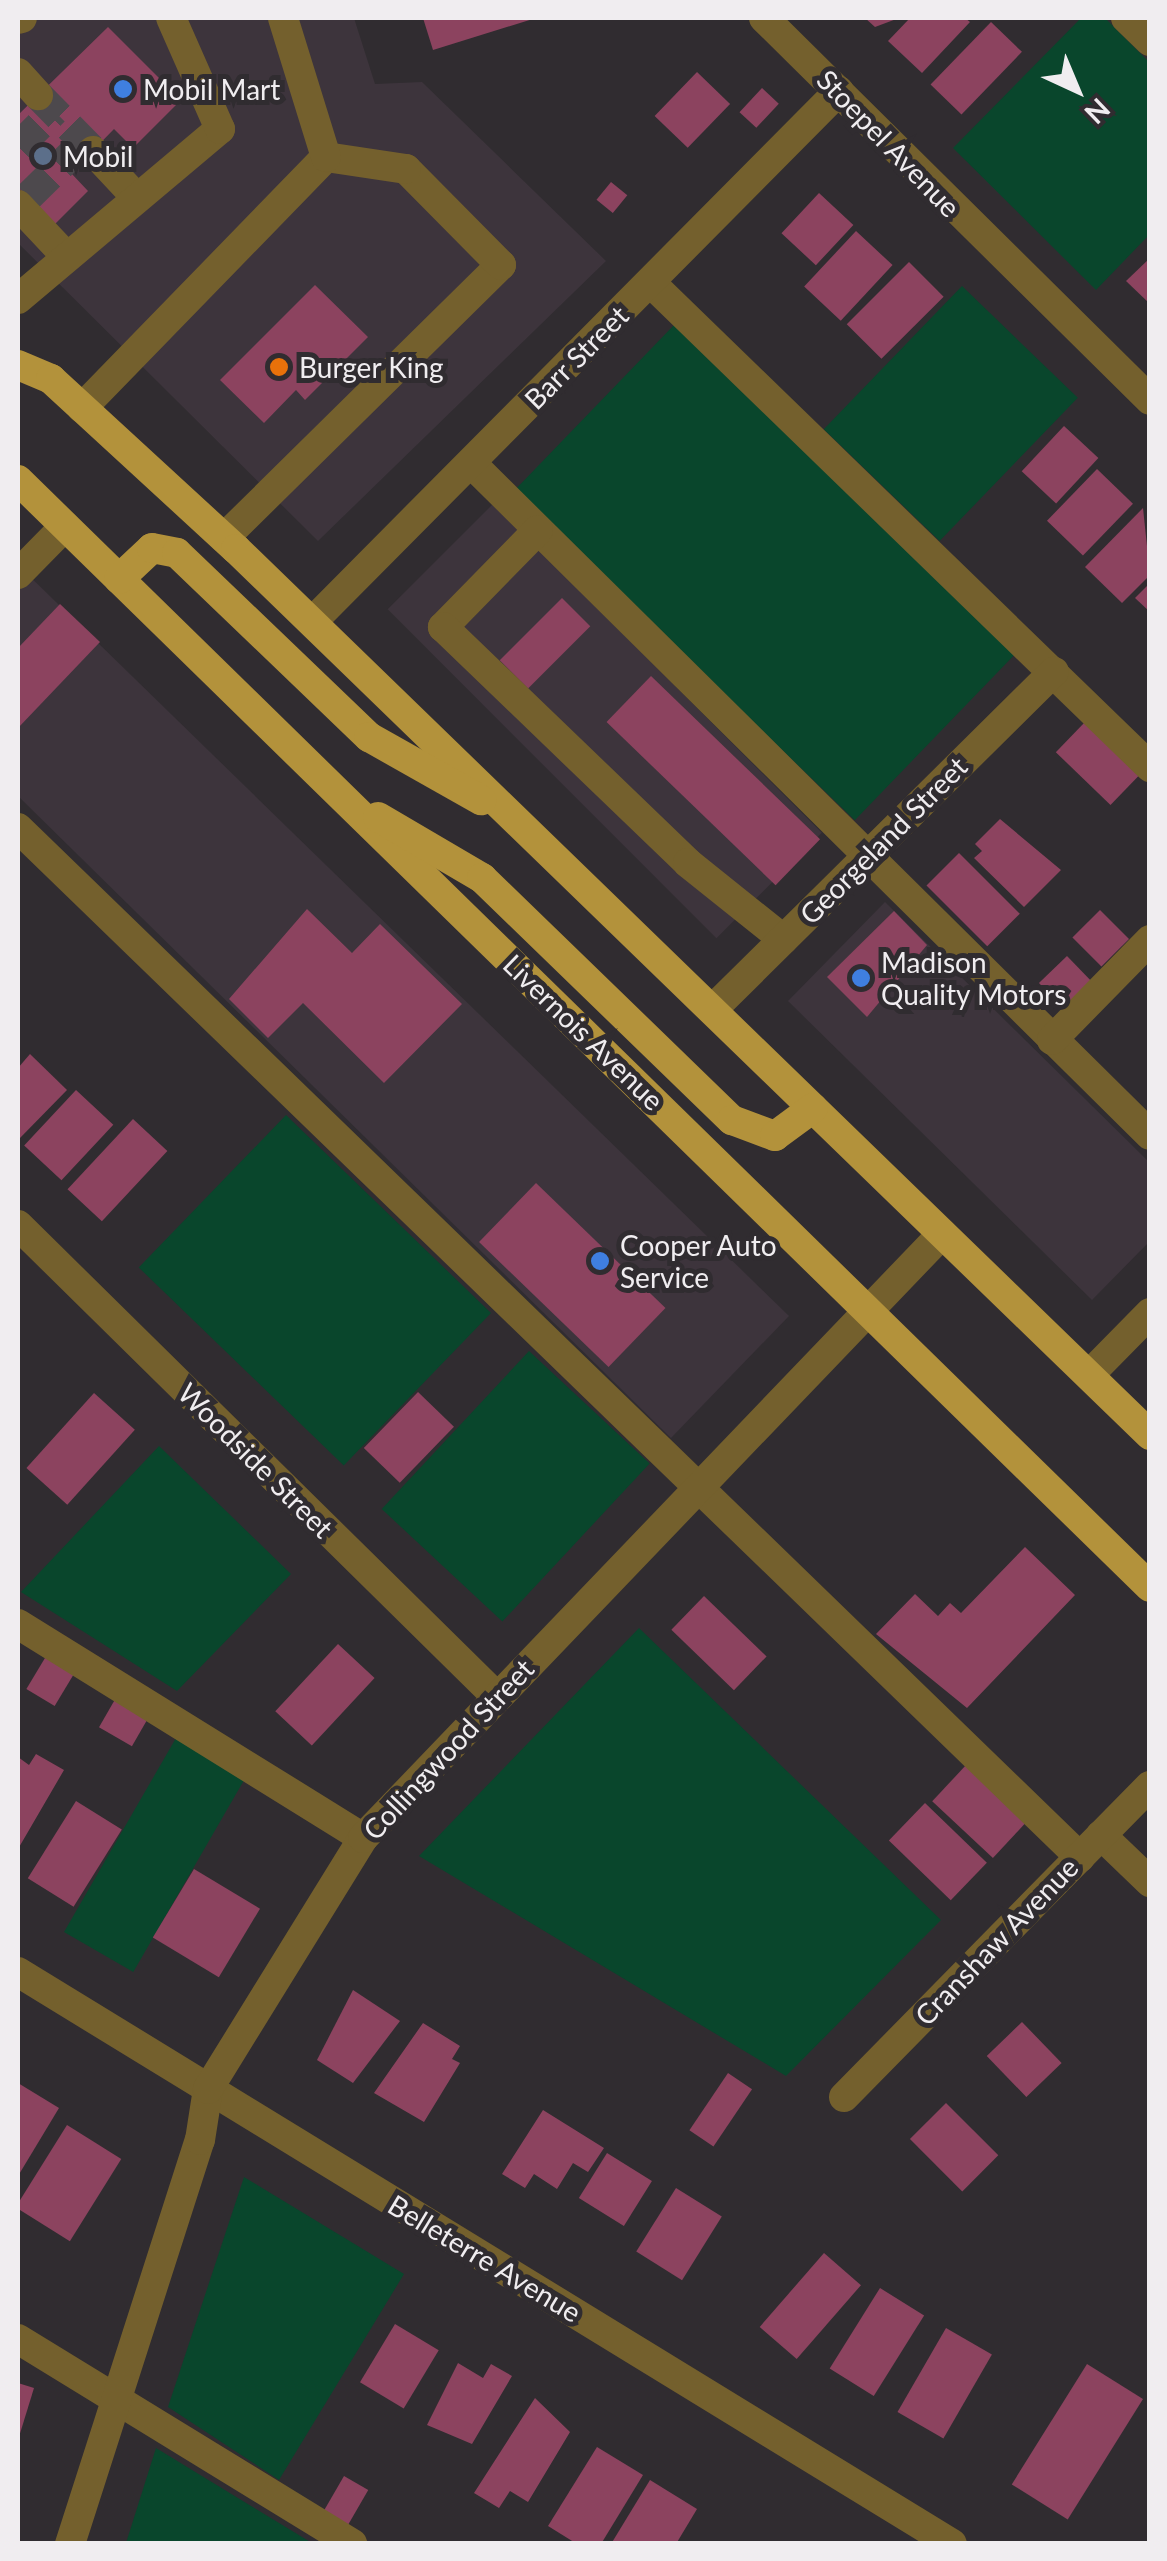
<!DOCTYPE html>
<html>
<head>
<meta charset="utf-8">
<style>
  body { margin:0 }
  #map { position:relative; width:1167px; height:2561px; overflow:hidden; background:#302c30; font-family:Lato,sans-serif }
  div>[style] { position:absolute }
  .built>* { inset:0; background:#3d343c; transform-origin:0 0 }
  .green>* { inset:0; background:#09462c; transform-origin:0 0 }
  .building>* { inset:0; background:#8c435f; transform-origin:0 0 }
  .minor-tunnel>* { height:30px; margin-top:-15px; transform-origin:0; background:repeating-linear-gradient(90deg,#4d494d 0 30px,transparent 0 45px) }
  .minor>* { height:30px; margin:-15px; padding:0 15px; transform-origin:15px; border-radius:15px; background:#74602d }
  .major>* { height:30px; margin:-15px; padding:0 15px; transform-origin:15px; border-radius:15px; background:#b3923b }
  .dots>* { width:28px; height:28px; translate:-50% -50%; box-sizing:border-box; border:5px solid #302c30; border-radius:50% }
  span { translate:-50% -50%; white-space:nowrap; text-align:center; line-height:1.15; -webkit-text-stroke:10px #302c30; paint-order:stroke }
  .poi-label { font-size:28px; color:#f0edf0 }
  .left { translate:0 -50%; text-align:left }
  .street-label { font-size:28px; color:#f0edf0 }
  .frame { position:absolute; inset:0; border:20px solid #f0edf0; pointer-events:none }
  .north { position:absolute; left:1027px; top:40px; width:100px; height:100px; -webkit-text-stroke:8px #302c30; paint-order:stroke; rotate:136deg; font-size:28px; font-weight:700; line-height:40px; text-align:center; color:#f0edf0 }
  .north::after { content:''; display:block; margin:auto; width:35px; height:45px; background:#f0edf0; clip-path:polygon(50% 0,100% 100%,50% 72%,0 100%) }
</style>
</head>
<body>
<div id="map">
  <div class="built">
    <div style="clip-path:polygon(18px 18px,354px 18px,375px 84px,422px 82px,606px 261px,318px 541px,18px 243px)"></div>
    <div style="left:493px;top:504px;width:465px;height:149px;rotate:45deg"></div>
    <div style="clip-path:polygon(18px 565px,789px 1316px,671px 1438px,18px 796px)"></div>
    <div style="clip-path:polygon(885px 902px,1149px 1162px,1149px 1242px,1092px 1300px,788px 1001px)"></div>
  </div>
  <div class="green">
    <div style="clip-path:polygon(1081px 18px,1105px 18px,1149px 62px,1149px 235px,1096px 290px,953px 148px)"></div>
    <div style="left:962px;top:286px;width:161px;height:199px;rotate:44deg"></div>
    <div style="left:675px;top:324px;width:474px;height:232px;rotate:44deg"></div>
    <div style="left:286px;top:1115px;width:285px;height:212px;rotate:44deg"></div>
    <div style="left:529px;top:1351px;width:165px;height:216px;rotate:43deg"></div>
    <div style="clip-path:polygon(159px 1446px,291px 1574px,177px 1691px,21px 1592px)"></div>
    <div style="clip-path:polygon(639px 1628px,941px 1920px,786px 2076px,419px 1856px)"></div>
    <div style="left:176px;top:1738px;width:80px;height:224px;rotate:30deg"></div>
    <div style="clip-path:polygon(244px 2177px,404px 2274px,279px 2480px,168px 2407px)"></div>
    <div style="clip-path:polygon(156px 2448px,312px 2543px,126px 2543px)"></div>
  </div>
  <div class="building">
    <div style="clip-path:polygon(423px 18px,536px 18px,433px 50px)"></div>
    <div style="clip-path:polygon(865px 18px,899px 18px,875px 27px)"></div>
    <div style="clip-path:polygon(910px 18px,965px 18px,970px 22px,922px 73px,888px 41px)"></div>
    <div style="left:991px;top:22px;width:43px;height:87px;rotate:44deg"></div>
    <div style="clip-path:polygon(108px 27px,181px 100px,133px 148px,114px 129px,71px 173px,88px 191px,55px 224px,18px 187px,18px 115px)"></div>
    <div style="left:697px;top:72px;width:46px;height:61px;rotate:44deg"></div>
    <div style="left:762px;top:88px;width:23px;height:33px;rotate:43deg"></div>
    <div style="left:611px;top:182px;width:21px;height:23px;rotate:39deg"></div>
    <div style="left:819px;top:193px;width:47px;height:55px;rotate:43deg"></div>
    <div style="left:856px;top:231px;width:50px;height:76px;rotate:43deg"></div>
    <div style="clip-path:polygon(1150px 258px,1150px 304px,1126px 281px)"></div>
    <div style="left:909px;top:262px;width:49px;height:88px;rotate:45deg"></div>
    <div style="clip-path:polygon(315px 285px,368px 337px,305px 400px,296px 390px,264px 423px,220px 380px)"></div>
    <div style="left:1064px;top:426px;width:47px;height:62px;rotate:43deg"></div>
    <div style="left:1097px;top:469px;width:50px;height:72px;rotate:44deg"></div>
    <div style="clip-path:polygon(1143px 508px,1150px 575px,1122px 603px,1085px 567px)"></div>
    <div style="clip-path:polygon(1150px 583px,1150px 612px,1135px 598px)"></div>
    <div style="left:562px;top:598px;width:40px;height:88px;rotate:45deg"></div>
    <div style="clip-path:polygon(60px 604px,100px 642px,18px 728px,18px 648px)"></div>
    <div style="left:651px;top:676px;width:235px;height:64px;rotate:44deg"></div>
    <div style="left:1085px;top:722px;width:76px;height:42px;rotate:44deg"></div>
    <div style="clip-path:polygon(1000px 819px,1061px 870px,1024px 907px,974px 858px,982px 851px,975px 844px)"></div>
    <div style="left:959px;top:853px;width:86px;height:46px;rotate:45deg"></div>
    <div style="clip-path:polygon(307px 909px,352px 953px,380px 924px,462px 1004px,384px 1083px,303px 1003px,268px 1038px,229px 999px)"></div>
    <div style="left:1100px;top:910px;width:41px;height:39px;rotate:45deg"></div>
    <div style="clip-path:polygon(894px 911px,927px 945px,867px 1017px,827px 977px)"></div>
    <div style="left:1067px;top:956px;width:40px;height:39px;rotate:46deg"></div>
    <div style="clip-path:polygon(30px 1054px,67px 1090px,20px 1138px,18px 1068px)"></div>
    <div style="left:76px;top:1090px;width:51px;height:76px;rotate:43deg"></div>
    <div style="left:133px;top:1119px;width:47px;height:96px;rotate:43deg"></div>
    <div style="left:536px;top:1183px;width:180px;height:82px;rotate:44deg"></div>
    <div style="left:418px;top:1392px;width:50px;height:78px;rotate:44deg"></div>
    <div style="left:94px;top:1393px;width:55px;height:101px;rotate:42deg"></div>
    <div style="clip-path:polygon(1025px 1547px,1075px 1595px,967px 1708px,876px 1634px,915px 1594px,938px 1616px,950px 1603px,961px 1613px)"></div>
    <div style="left:704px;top:1596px;width:87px;height:47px;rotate:44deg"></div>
    <div style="left:338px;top:1644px;width:50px;height:92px;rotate:43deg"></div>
    <div style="left:48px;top:1653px;width:33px;height:42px;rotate:31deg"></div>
    <div style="left:117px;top:1696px;width:38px;height:36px;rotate:30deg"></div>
    <div style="clip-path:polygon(36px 1754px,64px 1770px,18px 1849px,18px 1757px,29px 1765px)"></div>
    <div style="left:967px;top:1764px;width:83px;height:51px;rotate:43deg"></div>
    <div style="left:76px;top:1801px;width:54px;height:91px;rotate:32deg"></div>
    <div style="left:925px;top:1803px;width:86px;height:52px;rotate:44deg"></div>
    <div style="left:194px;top:1869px;width:77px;height:80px;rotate:31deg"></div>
    <div style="clip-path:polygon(353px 1990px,400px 2021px,353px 2083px,317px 2060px)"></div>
    <div style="left:1022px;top:2022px;width:57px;height:49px;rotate:46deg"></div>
    <div style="clip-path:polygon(423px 2023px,460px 2046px,452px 2059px,460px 2063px,424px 2122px,374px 2093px)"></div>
    <div style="left:728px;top:2073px;width:29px;height:69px;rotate:34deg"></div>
    <div style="clip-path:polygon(18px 2083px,59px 2108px,18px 2176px)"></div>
    <div style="left:946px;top:2103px;width:74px;height:51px;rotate:45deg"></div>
    <div style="clip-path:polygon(543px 2110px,604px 2148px,588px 2172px,573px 2163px,557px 2189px,534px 2174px,525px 2188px,502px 2174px)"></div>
    <div style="left:67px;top:2125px;width:64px;height:97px;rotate:32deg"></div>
    <div style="left:607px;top:2153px;width:53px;height:53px;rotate:32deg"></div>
    <div style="left:676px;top:2188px;width:54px;height:75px;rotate:32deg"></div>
    <div style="left:824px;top:2253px;width:49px;height:98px;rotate:41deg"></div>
    <div style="left:880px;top:2288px;width:52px;height:95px;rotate:32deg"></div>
    <div style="left:395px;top:2324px;width:51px;height:68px;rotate:31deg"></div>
    <div style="left:946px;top:2328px;width:53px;height:97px;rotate:30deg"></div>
    <div style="clip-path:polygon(458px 2363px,483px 2378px,491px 2364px,512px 2376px,472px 2444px,427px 2425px)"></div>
    <div style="left:1087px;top:2364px;width:66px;height:142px;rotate:32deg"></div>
    <div style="clip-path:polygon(18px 2383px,34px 2388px,18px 2440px)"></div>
    <div style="clip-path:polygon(535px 2398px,570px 2432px,528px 2502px,510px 2491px,499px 2508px,474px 2493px)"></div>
    <div style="clip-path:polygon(597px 2447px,643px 2475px,601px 2544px,577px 2544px,548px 2526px)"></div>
    <div style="left:344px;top:2476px;width:28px;height:42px;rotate:30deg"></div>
    <div style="clip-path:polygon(650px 2480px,697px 2509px,676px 2544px,611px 2544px)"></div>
  </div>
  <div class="minor-tunnel">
    <div style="left:38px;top:95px;width:78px;rotate:45.5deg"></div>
    <div style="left:18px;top:147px;width:51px;rotate:-45deg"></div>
    <div style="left:28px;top:197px;width:78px;rotate:-44.5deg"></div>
  </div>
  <div class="minor">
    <div style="left:764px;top:18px;width:543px;rotate:44.7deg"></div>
    <div style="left:1126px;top:18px;width:33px;rotate:44deg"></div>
    <div style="left:18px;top:19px;width:4px;rotate:-14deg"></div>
    <div style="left:18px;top:73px;width:30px;rotate:48deg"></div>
    <div style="left:93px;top:151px;width:64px;rotate:46.9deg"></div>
    <div style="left:18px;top:205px;width:70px;rotate:46.7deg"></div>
    <div style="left:650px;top:282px;width:697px;rotate:44.13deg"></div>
    <div style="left:18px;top:299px;width:264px;rotate:-40.1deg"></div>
    <div style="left:220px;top:129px;width:121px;rotate:-113.8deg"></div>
    <div style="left:82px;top:408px;width:350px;rotate:-45.8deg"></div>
    <div style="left:471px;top:463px;width:955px;rotate:44.7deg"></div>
    <div style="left:538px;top:530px;width:136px;rotate:134.4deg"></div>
    <div style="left:443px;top:627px;width:340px;rotate:43.9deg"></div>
    <div style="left:688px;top:863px;width:122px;rotate:38.7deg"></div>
    <div style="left:224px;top:538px;width:389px;rotate:-44.6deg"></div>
    <div style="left:501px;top:265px;width:135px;rotate:-134.7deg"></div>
    <div style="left:406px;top:169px;width:81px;rotate:-171.5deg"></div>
    <div style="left:326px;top:157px;width:145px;rotate:-107.2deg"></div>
    <div style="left:18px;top:574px;width:67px;rotate:-45.6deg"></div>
    <div style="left:312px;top:622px;width:748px;rotate:-45.22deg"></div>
    <div style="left:18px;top:828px;width:1479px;rotate:44.1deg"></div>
    <div style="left:712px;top:1010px;width:481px;rotate:-44.7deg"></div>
    <div style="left:1052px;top:1040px;width:140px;rotate:-45.6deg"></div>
    <div style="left:18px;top:1225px;width:670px;rotate:44.58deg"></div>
    <div style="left:1089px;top:1375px;width:87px;rotate:-45.5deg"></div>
    <div style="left:18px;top:1624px;width:406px;rotate:31.8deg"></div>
    <div style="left:1101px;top:1835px;width:68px;rotate:43.8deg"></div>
    <div style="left:18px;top:1972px;width:1095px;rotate:31.48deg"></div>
    <div style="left:844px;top:2097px;width:436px;rotate:-45.5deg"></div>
    <div style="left:18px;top:2339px;width:392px;rotate:31.5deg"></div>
    <div style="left:70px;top:2544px;width:424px;rotate:-72.2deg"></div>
    <div style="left:200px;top:2140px;width:52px;rotate:-81.1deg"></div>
    <div style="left:208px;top:2089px;width:295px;rotate:-58.3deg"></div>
    <div style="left:363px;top:1838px;width:837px;rotate:-46.21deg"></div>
  </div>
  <div class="major">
    <div style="left:18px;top:365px;width:36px;rotate:23deg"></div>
    <div style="left:51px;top:379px;width:251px;rotate:42.6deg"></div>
    <div style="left:236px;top:549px;width:1273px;rotate:44.11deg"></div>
    <div style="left:18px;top:480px;width:1583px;rotate:44.36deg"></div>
    <div style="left:119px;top:579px;width:45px;rotate:-43.2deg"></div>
    <div style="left:152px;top:548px;width:25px;rotate:11deg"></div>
    <div style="left:177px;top:553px;width:266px;rotate:43.8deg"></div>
    <div style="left:369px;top:737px;width:129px;rotate:29.4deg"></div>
    <div style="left:378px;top:817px;width:121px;rotate:30.4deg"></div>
    <div style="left:482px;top:878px;width:348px;rotate:44.1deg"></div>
    <div style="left:732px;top:1120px;width:46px;rotate:20.4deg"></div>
    <div style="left:775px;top:1136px;width:47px;rotate:-36.4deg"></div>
  </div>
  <div class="dots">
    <div style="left:123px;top:89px;background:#3f7fe0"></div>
    <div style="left:43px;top:156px;background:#5c6f8a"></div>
    <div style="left:279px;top:367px;background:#e8710a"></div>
    <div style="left:861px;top:978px;background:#3f7fe0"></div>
    <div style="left:600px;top:1261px;background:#3f7fe0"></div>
  </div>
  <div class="poi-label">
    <span class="left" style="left:143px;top:89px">Mobil Mart</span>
    <span class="left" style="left:63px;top:156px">Mobil</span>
    <span class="left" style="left:299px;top:367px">Burger King</span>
    <span class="left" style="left:881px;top:978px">Madison<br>Quality Motors</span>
    <span class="left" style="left:620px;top:1261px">Cooper Auto<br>Service</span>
  </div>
  <div class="street-label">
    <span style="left:889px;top:143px;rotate:46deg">Stoepel Avenue</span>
    <span style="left:576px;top:357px;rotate:-45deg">Barr Street</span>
    <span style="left:883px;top:840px;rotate:-45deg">Georgeland Street</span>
    <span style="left:584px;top:1032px;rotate:44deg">Livernois Avenue</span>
    <span style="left:256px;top:1460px;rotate:45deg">Woodside Street</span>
    <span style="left:448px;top:1749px;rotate:-47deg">Collingwood Street</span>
    <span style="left:996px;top:1941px;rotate:-46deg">Cranshaw Avenue</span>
    <span style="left:485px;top:2258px;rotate:31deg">Belleterre Avenue</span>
  </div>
  <div class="frame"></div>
  <div class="north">N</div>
</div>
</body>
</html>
